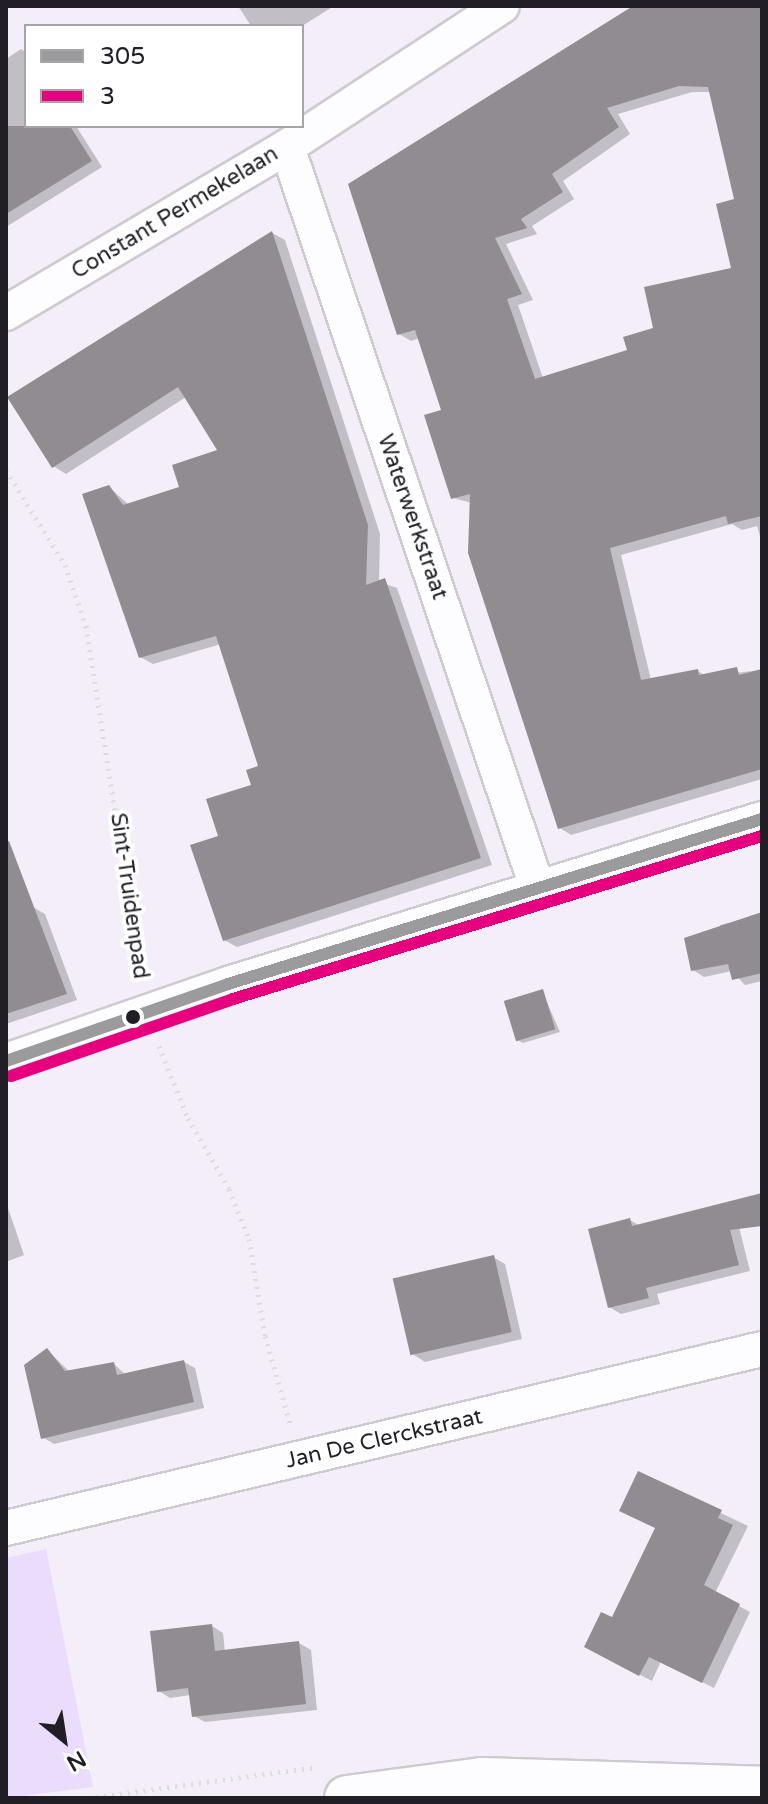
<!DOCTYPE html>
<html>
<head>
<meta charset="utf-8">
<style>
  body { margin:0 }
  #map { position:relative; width:768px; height:1804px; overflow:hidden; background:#f3eef8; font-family:"Varela Round",sans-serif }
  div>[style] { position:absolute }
  .green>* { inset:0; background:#eadcfb }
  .shadow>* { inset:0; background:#0003 }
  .building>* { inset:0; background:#918c91; transform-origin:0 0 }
  .path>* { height:5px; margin-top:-2.5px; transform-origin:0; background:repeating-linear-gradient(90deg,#dddcde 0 2px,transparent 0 8px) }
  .roads { filter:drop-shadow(2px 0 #cecad2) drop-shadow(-2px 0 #cecad2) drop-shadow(0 2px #cecad2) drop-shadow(0 -2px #cecad2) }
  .street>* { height:34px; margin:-17px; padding:0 17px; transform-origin:17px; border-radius:17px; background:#fdfcfe }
  .secondary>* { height:44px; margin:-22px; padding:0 22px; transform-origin:22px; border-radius:22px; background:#fdfcfe }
  .bus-1>* { height:12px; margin:-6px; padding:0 6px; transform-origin:6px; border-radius:6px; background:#9b9a9d }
  .bus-2>* { height:12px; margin:-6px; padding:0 6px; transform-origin:6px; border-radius:6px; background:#e6007e }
  .dots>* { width:22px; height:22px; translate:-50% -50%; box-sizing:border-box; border:4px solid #fff; border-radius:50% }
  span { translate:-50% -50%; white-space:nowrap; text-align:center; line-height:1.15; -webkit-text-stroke:8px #fff; paint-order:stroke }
  .street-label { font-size:22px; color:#211f25 }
  .frame { position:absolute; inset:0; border:8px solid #211f25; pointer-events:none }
  .legend { position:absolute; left:24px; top:24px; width:280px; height:104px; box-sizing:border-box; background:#fff; border:2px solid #a6a5a8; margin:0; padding:10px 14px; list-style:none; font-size:24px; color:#211f25 }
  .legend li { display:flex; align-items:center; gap:16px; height:40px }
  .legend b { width:40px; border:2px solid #a6a5a8 }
  .north { position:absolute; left:24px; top:1700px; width:80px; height:80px; -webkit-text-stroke:6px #fff; paint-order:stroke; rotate:150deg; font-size:22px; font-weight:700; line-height:32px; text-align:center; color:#211f25 }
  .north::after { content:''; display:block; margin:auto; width:28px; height:36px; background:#211f25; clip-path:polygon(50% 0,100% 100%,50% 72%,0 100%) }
</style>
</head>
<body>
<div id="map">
  <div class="green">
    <div style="clip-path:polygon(46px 1549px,93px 1787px,6px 1798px,6px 1558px)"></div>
  </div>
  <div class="shadow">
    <div style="clip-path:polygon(238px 6px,334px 6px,302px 26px,251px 26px)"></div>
    <div style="clip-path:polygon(evenodd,637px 6px,762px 6px,762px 543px,757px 526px,742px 530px,732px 524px,621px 555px,651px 680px,698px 671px,706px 676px,762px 670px,762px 779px,571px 835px,560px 828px,472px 503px,453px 498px,443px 411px,420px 338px,411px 341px,399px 334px,637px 6px,692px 92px,712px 92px,737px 201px,733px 269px,630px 351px,543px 378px,518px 305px,533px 300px,506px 244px,537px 234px,532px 226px,574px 199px,563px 181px,630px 134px,618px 114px,692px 92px)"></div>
    <div style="clip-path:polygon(21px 49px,26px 52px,26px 126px,76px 126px,102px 167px,6px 227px,6px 59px)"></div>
    <div style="clip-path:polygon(272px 233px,285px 240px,380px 534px,379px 582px,397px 588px,492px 865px,237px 947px,224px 940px,220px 837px,261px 768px,221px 644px,153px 664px,140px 657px,109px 487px,129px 505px,182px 488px,220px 451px,186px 397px,66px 474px,53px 466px)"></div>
    <div style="clip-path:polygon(33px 907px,45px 914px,77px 1000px,6px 1024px,6px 918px)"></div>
    <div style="clip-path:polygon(762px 915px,762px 981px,745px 985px,732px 971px,704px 977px,693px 970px,722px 931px,720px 925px)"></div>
    <div style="clip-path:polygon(542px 991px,560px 1032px,523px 1043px,517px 1040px)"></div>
    <div style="clip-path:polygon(6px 1202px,24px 1255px,6px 1262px)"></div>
    <div style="clip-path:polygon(735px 1211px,750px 1271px,657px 1294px,660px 1304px,621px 1314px,609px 1307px,630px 1220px,640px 1226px)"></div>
    <div style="clip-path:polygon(493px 1257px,505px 1264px,522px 1339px,425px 1362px,414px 1355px)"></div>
    <div style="clip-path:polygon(47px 1350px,70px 1372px,114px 1364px,126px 1375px,184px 1362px,195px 1368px,204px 1408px,54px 1444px,42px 1437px)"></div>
    <div style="clip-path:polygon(639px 1474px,748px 1526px,715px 1593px,750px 1612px,714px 1688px,661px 1661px,652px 1681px,598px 1653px,657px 1528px)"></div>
    <div style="clip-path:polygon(212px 1626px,223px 1633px,225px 1652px,299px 1643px,311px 1650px,317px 1710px,205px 1722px,194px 1716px,191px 1695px,170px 1698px,159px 1691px)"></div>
  </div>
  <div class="building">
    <div style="clip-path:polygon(evenodd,633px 6px,762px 6px,762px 516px,728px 524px,726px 516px,610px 548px,641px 680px,698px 669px,699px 675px,737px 667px,739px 675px,762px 669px,762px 769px,558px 829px,468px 553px,470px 494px,451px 499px,424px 415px,441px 410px,415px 330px,397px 335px,348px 184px,633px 6px,679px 86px,708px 87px,734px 199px,716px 204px,731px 268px,644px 287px,653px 328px,623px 337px,627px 350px,535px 379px,507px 299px,522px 294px,495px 238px,527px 228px,521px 219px,563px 192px,552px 174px,619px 127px,607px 108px,679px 86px)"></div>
    <div style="clip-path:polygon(6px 126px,70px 126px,92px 161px,6px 214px)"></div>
    <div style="clip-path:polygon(272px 231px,368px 525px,366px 585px,385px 578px,481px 858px,223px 941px,190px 845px,218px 836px,206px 799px,251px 785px,246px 770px,258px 766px,216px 636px,139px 658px,82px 494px,109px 485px,123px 505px,179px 487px,172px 465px,217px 450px,178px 387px,52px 468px,7px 397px)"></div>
    <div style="clip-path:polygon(9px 841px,67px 994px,6px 1014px,6px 842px)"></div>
    <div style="clip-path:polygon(762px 912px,762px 973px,732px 980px,728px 964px,691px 971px,684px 938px)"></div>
    <div style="left:543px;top:989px;width:42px;height:41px;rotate:73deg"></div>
    <div style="clip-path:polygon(762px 1193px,762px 1226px,730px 1230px,739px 1265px,646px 1288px,649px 1298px,608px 1308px,588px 1229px,630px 1218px,632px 1226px)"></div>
    <div style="left:494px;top:1255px;width:79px;height:104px;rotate:77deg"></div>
    <div style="clip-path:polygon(47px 1348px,65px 1371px,114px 1362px,117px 1375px,184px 1360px,194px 1402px,41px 1439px,24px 1365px)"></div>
    <div style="clip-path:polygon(638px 1471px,722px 1510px,718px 1518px,733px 1525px,704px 1585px,740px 1604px,702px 1683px,649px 1657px,639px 1676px,584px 1647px,601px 1612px,612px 1617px,655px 1528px,619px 1511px)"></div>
    <div style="clip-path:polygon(212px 1624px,215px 1651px,299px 1641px,306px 1704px,192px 1717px,188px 1688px,157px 1692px,150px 1631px)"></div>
  </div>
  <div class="path">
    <div style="left:6px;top:470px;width:112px;rotate:58.2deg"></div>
    <div style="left:65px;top:565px;width:65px;rotate:71deg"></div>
    <div style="left:86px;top:626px;width:354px;rotate:81.1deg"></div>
    <div style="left:159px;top:1046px;width:78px;rotate:68.1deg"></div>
    <div style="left:188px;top:1118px;width:82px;rotate:60deg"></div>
    <div style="left:229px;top:1189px;width:54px;rotate:68.2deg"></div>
    <div style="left:249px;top:1239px;width:98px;rotate:80.6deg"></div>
    <div style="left:265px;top:1336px;width:91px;rotate:74deg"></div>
    <div style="left:88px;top:1798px;width:232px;rotate:-7.7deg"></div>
  </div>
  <div class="roads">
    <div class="street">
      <div style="left:287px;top:147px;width:781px;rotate:71.33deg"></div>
      <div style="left:6px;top:313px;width:326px;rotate:-30.6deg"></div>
      <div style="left:287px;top:147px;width:257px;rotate:-33.3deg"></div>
      <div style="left:6px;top:1061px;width:235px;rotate:-19.1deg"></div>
      <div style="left:228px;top:984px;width:559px;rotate:-17.17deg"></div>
      <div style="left:6px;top:1528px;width:777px;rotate:-13.32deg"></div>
    </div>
    <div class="secondary">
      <div style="left:347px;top:1798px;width:136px;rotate:-7.6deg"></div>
      <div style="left:482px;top:1780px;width:280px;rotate:1.8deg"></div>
    </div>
  </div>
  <div class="bus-1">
    <div style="left:6px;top:1061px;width:235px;rotate:-19.1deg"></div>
    <div style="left:228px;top:984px;width:559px;rotate:-17.17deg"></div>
  </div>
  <div class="bus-2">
    <div style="left:11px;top:1076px;width:235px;rotate:-19.1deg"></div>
    <div style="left:233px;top:999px;width:554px;rotate:-17.13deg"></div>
  </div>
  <div class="dots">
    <div style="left:133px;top:1017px;background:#211f25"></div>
  </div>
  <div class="street-label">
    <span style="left:175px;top:213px;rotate:-31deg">Constant Permekelaan</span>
    <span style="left:412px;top:517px;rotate:71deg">Waterwerkstraat</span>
    <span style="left:129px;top:896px;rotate:82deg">Sint-Truidenpad</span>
    <span style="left:384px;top:1439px;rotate:-13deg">Jan De Clerckstraat</span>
  </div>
  <div class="frame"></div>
  <ul class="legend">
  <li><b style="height:10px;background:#9b9a9d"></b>305</li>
  <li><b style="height:10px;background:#e6007e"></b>3</li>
  </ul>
  <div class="north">N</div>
</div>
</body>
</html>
